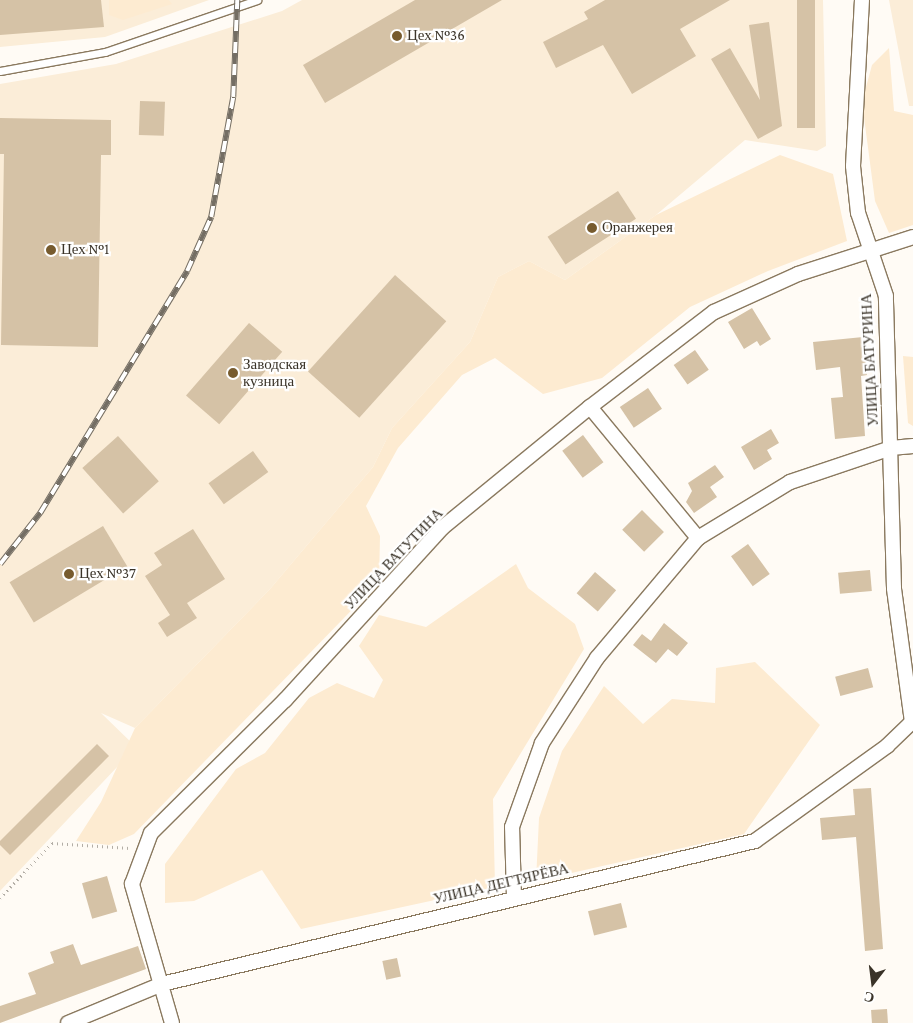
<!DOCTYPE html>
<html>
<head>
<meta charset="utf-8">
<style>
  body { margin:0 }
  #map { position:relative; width:913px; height:1023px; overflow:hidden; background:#fffbf5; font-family:"Crimson Pro",serif }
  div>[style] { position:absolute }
  .built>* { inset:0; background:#fbedd8 }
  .green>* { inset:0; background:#fdebd1 }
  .building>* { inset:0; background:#d5c2a6; transform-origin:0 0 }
  .path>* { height:3px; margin-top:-1.5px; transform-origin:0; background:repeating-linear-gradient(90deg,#b3aea6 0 1px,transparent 0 5px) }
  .roads { filter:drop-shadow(1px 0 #8a795f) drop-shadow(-1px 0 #8a795f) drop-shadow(0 1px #8a795f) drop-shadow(0 -1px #8a795f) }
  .service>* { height:7px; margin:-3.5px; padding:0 3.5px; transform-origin:3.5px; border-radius:3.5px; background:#fff }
  .minor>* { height:14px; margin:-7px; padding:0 7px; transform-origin:7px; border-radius:7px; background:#fff }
  .rail>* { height:5.5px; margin-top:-2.75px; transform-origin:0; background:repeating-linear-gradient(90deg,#fff 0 11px,#746e64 0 22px); box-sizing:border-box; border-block:1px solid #746e64 }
  .dots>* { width:14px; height:14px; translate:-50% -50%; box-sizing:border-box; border:2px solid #fff; border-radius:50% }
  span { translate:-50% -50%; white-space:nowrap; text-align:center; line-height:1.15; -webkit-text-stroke:4.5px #fff; paint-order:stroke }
  .poi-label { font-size:15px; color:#3a3328 }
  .left { translate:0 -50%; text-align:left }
  .street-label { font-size:15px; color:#3a3328 }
  .north { position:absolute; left:848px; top:958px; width:50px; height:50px; -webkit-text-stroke:4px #fff; paint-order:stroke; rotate:195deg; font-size:14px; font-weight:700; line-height:20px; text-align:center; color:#3a3328 }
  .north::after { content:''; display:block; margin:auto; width:18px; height:22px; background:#3a3328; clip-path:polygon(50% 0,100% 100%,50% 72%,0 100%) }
</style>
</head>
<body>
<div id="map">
  <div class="built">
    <div style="clip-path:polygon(0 0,209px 0,105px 37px,0 47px)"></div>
    <div style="clip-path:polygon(302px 0,823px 0,826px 146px,817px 151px,745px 140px,656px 215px,565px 280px,529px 261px,498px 277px,470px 342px,392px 428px,373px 467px,270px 589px,135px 728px,101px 713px,136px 747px,0 891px,0 84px,116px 64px,282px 11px)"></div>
    <div style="clip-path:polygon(889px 0,913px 0,913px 106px,909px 106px)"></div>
  </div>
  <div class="green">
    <div style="clip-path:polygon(109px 0,169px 0,172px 4px,123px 20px,109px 15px)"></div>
    <div style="clip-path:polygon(889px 48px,894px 111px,913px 115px,913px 225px,889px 233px,875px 201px,862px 102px,872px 65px)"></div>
    <div style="clip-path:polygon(780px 155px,833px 174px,847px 241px,768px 271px,690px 307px,602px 378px,543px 394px,495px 358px,462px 375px,398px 448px,366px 506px,380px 536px,379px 582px,134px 834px,109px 845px,76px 841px,101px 802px,135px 728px,270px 589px,373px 467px,392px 428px,470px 342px,498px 277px,529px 261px,565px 280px,656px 215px)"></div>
    <div style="clip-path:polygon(903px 356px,913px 357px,913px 426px,908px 423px)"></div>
    <div style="clip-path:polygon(516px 564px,528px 588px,575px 624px,584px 649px,493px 799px,495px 887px,301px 929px,262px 870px,194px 901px,165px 903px,165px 864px,236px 769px,265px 753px,309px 698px,337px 683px,374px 698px,383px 680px,359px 646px,379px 615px,426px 627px)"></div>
    <div style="clip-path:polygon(755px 662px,820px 725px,744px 834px,536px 881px,539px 818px,562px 751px,604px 686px,643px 724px,672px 699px,715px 703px,716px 668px)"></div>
  </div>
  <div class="building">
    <div style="clip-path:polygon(0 0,101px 0,104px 27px,0 35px)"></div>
    <div style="clip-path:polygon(415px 0,502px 0,325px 103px,303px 65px)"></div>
    <div style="clip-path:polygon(605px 0,730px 0,680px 29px,696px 56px,632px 94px,603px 45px,556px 68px,543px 42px,588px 19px,584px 12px)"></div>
    <div style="left:797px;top:0;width:18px;height:128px"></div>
    <div style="clip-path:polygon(769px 22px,782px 126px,758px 139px,711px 59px,730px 48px,760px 100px,749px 25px)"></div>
    <div style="left:140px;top:101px;width:25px;height:34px;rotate:2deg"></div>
    <div style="clip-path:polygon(0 118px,111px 120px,111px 155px,101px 155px,98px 347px,1px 345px,4px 154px,0 154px)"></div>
    <div style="left:618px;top:191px;width:33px;height:84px;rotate:57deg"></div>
    <div style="left:395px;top:275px;width:69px;height:130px;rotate:42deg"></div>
    <div style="clip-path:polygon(752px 308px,771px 339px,760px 346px,757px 341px,744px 349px,728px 322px)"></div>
    <div style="left:249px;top:323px;width:44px;height:96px;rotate:41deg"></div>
    <div style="clip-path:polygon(863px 337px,867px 375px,861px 376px,865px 436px,835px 439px,831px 398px,843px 397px,840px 367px,816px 370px,813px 342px)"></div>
    <div style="left:695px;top:350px;width:24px;height:26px;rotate:55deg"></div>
    <div style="left:648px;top:388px;width:25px;height:34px;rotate:56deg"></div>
    <div style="clip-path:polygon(771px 429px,779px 443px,767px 450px,772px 459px,754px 470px,741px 447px)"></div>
    <div style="left:583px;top:435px;width:34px;height:26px;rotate:53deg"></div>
    <div style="left:118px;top:436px;width:61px;height:48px;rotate:48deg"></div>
    <div style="left:253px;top:451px;width:26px;height:55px;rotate:54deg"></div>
    <div style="clip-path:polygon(715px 465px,724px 477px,710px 487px,717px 497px,694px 513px,686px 502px,692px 491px,688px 483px)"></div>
    <div style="left:642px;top:510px;width:31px;height:28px;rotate:45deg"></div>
    <div style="left:103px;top:526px;width:47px;height:109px;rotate:59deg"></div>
    <div style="clip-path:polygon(193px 529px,225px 579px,187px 603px,197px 618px,167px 637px,158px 623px,170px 615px,145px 576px,162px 565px,154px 553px)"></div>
    <div style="left:748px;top:544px;width:37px;height:21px;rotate:54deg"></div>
    <div style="left:870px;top:570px;width:21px;height:32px;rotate:85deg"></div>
    <div style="left:595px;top:572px;width:28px;height:28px;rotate:41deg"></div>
    <div style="clip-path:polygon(664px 623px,688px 643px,677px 656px,668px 649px,656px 663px,633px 645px,642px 634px,651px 641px)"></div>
    <div style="left:868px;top:668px;width:20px;height:34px;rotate:75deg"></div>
    <div style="left:97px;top:744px;width:17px;height:140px;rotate:45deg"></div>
    <div style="clip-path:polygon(871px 788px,883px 949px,865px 951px,856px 837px,822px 840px,820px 818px,855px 815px,853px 789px)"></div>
    <div style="left:107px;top:876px;width:37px;height:26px;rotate:74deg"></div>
    <div style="left:621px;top:903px;width:25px;height:34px;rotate:76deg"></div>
    <div style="clip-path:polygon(73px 944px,81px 965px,138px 946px,146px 969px,0 1023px,0 1006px,36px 994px,28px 973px,54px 963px,50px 952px)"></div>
    <div style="left:397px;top:958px;width:19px;height:15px;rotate:78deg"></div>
    <div style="left:887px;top:1009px;width:14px;height:16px;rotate:86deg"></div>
  </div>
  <div class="path">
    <div style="left:0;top:898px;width:76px;rotate:-46.6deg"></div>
    <div style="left:52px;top:843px;width:78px;rotate:3.7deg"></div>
  </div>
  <div class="roads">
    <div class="service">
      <div style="left:0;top:71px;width:107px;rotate:-10.3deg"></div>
      <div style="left:105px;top:52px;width:161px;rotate:-18.9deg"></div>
    </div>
    <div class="minor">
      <div style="left:590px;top:407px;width:170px;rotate:50.5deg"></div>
      <div style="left:514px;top:897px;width:70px;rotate:-91.6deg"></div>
      <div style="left:512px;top:827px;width:89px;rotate:-70.3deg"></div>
      <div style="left:542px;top:743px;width:101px;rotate:-57.1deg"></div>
      <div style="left:597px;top:658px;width:157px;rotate:-49.9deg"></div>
      <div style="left:698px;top:538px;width:108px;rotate:-31.3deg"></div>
      <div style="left:790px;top:482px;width:107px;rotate:-18.6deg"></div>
      <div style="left:891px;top:448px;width:22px;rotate:-5deg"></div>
      <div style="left:68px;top:1023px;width:102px;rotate:-22.5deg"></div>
      <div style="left:162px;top:984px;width:610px;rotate:-13.56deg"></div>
      <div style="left:755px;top:841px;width:163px;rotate:-35.7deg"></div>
      <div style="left:887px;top:746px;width:35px;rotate:-44deg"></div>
      <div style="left:912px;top:722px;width:135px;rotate:-97.7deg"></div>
      <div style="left:894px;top:588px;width:292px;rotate:-91.6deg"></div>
      <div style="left:886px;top:296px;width:88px;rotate:-108.6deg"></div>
      <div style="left:858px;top:213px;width:47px;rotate:-96.1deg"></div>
      <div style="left:853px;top:166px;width:166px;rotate:-86.9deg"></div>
      <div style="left:172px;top:1023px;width:145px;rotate:-106.1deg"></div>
      <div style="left:132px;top:884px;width:54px;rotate:-69.6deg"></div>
      <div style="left:151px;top:833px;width:189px;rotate:-44.8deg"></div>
      <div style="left:285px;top:700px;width:233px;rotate:-47.6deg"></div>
      <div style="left:442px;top:528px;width:191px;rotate:-39.3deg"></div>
      <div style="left:590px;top:407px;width:156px;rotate:-37.5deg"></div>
      <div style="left:714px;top:312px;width:92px;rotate:-24.3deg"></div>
      <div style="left:798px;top:274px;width:121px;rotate:-17.8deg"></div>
    </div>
  </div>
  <div class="rail">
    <div style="left:0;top:564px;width:65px;rotate:-51.9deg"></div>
    <div style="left:40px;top:513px;width:283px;rotate:-58.7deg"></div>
    <div style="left:187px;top:271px;width:59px;rotate:-66deg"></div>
    <div style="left:211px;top:217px;width:122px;rotate:-79.6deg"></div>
    <div style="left:233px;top:97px;width:97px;rotate:-87.6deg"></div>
  </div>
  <div class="dots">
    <div style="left:397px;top:36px;background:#775b2e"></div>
    <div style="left:592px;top:228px;background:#775b2e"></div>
    <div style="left:51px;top:250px;background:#775b2e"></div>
    <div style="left:233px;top:373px;background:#775b2e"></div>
    <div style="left:69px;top:574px;background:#775b2e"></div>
  </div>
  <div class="poi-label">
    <span class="left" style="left:407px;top:36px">Цех №36</span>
    <span class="left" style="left:602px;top:228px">Оранжерея</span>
    <span class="left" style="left:61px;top:250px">Цех №1</span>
    <span class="left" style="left:243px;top:373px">Заводская<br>кузница</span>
    <span class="left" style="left:79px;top:574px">Цех №37</span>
  </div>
  <div class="street-label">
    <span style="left:870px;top:360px;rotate:-93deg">УЛИЦА БАТУРИНА</span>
    <span style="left:394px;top:559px;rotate:-46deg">УЛИЦА ВАТУТИНА</span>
    <span style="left:501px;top:884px;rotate:-13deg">УЛИЦА ДЕГТЯРЁВА</span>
  </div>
  <div class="north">С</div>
</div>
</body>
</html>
